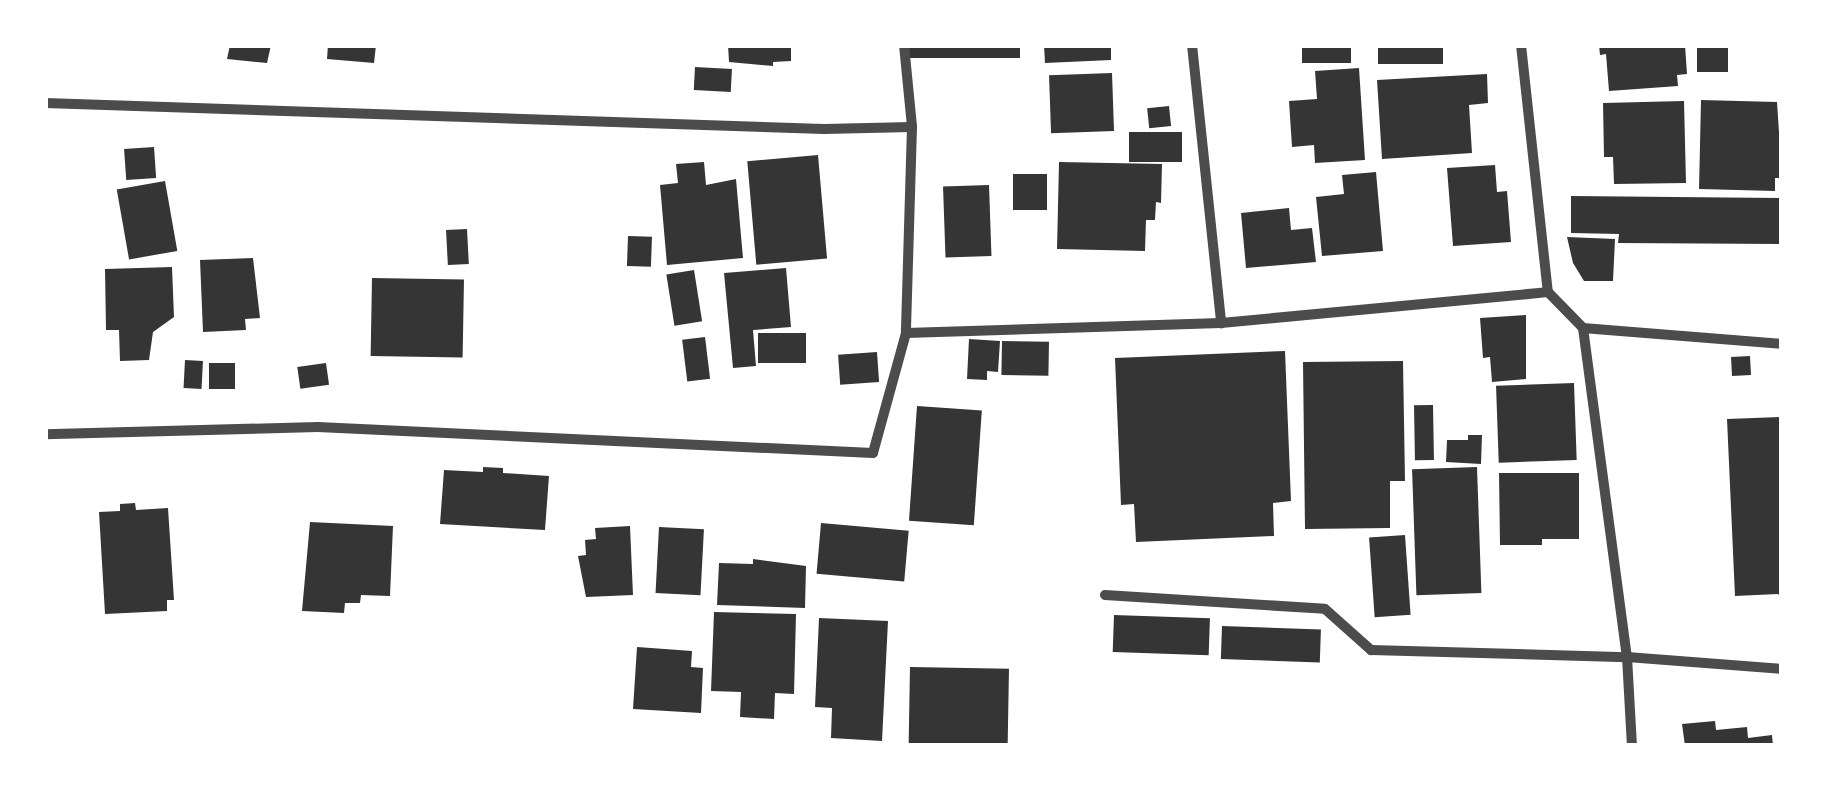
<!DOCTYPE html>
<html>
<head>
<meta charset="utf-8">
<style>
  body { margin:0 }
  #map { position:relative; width:1827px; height:791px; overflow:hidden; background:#fff; font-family:Inter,sans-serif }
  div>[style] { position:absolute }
  .building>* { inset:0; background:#353535; transform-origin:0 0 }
  .minor>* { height:10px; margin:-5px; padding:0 5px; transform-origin:5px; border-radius:5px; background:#4c4c4c }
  span { translate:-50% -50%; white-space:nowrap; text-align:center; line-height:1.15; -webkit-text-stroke:9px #fff; paint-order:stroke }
  .frame { position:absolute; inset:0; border:48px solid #fff; pointer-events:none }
</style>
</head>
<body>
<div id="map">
  <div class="building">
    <div style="clip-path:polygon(230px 45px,271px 45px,267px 63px,227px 59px)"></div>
    <div style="clip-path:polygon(328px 45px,376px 45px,374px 63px,327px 59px)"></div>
    <div style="clip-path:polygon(728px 45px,791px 45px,791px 61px,773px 62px,773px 66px,729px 62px)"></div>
    <div style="left:906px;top:45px;width:114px;height:13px"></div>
    <div style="clip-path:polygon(1044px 45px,1111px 45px,1111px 60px,1045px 63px)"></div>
    <div style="left:1302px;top:45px;width:49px;height:18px"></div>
    <div style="left:1378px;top:45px;width:65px;height:19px"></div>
    <div style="clip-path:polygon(1599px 45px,1685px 45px,1687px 74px,1677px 75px,1678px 86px,1609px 91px,1606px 54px,1600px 55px)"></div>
    <div style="left:1697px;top:45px;width:31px;height:27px"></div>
    <div style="left:695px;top:67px;width:37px;height:23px;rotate:3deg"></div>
    <div style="clip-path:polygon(1359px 68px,1365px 160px,1315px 163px,1314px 145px,1292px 147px,1289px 101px,1317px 99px,1315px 71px)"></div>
    <div style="left:1112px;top:73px;width:58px;height:63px;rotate:88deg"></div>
    <div style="clip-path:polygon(1487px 74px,1488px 103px,1469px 105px,1472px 153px,1382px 159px,1377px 80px)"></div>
    <div style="clip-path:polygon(1701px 100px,1777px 102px,1782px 178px,1775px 178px,1775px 191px,1699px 189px)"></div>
    <div style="clip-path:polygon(1684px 101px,1686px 183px,1614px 184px,1613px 157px,1604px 157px,1603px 103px)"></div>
    <div style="left:1169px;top:106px;width:20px;height:22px;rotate:84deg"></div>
    <div style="left:1182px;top:132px;width:30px;height:53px;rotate:90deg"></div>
    <div style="left:154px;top:147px;width:31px;height:30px;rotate:86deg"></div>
    <div style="left:818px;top:155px;width:104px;height:71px;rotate:85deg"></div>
    <div style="clip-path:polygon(704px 162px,706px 185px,736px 179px,743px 258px,667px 265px,660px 185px,678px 183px,676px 164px)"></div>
    <div style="clip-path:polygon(1059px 162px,1162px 164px,1161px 203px,1156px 202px,1155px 220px,1146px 220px,1145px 251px,1057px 249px)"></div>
    <div style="clip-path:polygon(1495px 165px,1497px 192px,1507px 191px,1511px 242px,1453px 246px,1447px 168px)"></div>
    <div style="clip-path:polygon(1376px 172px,1383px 251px,1322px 256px,1316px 197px,1344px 194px,1342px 175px)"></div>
    <div style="left:1013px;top:174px;width:34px;height:36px"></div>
    <div style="left:165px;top:181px;width:71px;height:49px;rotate:80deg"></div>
    <div style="left:989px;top:185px;width:71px;height:46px;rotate:88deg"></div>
    <div style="clip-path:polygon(1571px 196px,1782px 198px,1782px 244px,1618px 243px,1619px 234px,1571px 233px)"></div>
    <div style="clip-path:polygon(1289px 208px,1291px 230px,1312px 228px,1316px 262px,1246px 268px,1241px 213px)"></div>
    <div style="left:467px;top:229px;width:35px;height:21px;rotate:87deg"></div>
    <div style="left:628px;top:236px;width:24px;height:30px;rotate:2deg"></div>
    <div style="clip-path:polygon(1567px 237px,1615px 239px,1613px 281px,1584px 281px,1573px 263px)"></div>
    <div style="clip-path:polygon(253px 258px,260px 318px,245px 319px,246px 330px,203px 332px,200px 260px)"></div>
    <div style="clip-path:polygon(172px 267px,174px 317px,153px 332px,149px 360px,120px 361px,119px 330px,106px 330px,105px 269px)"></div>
    <div style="clip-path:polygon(786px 268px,791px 327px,753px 330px,756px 366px,733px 368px,724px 273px)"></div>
    <div style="left:694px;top:270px;width:52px;height:28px;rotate:81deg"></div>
    <div style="left:372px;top:278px;width:92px;height:78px;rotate:1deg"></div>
    <div style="clip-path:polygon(1526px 315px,1526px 379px,1492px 382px,1490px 357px,1483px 358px,1480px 318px)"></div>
    <div style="left:758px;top:333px;width:48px;height:30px"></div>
    <div style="left:705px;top:337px;width:42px;height:23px;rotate:83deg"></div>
    <div style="clip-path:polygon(969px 339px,1000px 341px,998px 372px,987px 371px,987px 380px,967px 379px)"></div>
    <div style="left:1002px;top:341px;width:47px;height:34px;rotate:1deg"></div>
    <div style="clip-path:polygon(1285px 351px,1291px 501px,1273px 503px,1274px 536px,1136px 542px,1134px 504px,1121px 505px,1115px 358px)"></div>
    <div style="left:877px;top:352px;width:30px;height:39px;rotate:86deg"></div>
    <div style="left:1750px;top:356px;width:19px;height:19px;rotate:87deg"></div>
    <div style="left:185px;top:360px;width:18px;height:28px;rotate:3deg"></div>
    <div style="clip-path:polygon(1403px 361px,1405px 481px,1390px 481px,1390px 528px,1305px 529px,1303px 362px)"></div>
    <div style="left:209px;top:363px;width:26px;height:26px"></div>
    <div style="left:326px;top:363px;width:22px;height:29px;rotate:82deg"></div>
    <div style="left:1574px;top:383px;width:77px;height:78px;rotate:88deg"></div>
    <div style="left:1433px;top:405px;width:55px;height:19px;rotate:89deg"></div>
    <div style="left:917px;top:406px;width:65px;height:115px;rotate:4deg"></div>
    <div style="clip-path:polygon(1782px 417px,1782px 599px,1778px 594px,1735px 596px,1727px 419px)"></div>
    <div style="clip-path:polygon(1468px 435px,1482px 435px,1481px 464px,1446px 462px,1447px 440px,1468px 440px)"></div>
    <div style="clip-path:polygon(483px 467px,503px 468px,503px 473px,549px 476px,545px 530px,440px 524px,444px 470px,483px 472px)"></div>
    <div style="left:1477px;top:467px;width:126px;height:65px;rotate:88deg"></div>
    <div style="clip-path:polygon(1499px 473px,1579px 473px,1579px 539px,1542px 539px,1542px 545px,1500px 545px)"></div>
    <div style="clip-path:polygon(135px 503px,136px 510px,168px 508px,174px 600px,167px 600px,167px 611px,105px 614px,99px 512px,120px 511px,120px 504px)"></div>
    <div style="clip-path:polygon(310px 522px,393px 526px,390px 596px,361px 595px,360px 603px,345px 603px,344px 613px,302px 611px)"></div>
    <div style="left:821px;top:523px;width:88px;height:51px;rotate:5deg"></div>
    <div style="clip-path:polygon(630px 526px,633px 595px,586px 597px,578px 556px,586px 555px,585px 540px,596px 539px,595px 528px)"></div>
    <div style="left:659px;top:527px;width:45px;height:66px;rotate:3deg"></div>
    <div style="left:1405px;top:535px;width:80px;height:36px;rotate:86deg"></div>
    <div style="clip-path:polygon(753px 559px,806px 566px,805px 608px,717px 605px,719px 563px,753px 564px)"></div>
    <div style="clip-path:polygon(714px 612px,796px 614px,794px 694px,775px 693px,774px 719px,740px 717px,741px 692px,711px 691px)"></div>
    <div style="left:1114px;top:615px;width:96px;height:37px;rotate:2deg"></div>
    <div style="clip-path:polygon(819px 618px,888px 621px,882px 741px,831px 738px,832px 708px,815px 707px)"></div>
    <div style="left:1222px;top:626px;width:99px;height:33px;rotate:2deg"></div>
    <div style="clip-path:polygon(637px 647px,692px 651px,691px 667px,703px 668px,701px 713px,633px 709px)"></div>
    <div style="left:910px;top:667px;width:99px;height:79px;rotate:1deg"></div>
    <div style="clip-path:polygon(1715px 721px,1716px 730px,1747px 727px,1748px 738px,1772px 735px,1773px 746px,1685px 746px,1682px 724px)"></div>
  </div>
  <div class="minor">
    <div style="left:904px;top:45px;width:82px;rotate:84.4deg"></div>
    <div style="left:1192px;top:45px;width:280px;rotate:84deg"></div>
    <div style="left:1521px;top:45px;width:248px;rotate:83.8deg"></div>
    <div style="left:45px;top:103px;width:779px;rotate:1.91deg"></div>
    <div style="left:824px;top:129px;width:88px;rotate:-1.3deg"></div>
    <div style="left:912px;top:127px;width:206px;rotate:91.7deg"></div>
    <div style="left:906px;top:333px;width:124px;rotate:105.4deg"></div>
    <div style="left:873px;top:453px;width:556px;rotate:-177.32deg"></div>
    <div style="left:318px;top:427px;width:273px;rotate:178.5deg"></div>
    <div style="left:906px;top:333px;width:315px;rotate:-1.8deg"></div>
    <div style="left:1221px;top:323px;width:328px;rotate:-5.4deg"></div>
    <div style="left:1548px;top:292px;width:50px;rotate:45.8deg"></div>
    <div style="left:1782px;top:344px;width:200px;rotate:-175.4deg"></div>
    <div style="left:1583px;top:328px;width:332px;rotate:82.4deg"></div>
    <div style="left:1627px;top:657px;width:155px;rotate:4.4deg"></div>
    <div style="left:1105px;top:595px;width:220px;rotate:3.6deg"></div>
    <div style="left:1325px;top:609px;width:62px;rotate:41.7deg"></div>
    <div style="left:1371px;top:650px;width:256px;rotate:1.6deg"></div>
    <div style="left:1627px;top:657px;width:89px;rotate:86.8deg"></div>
  </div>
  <div class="frame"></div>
</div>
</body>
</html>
